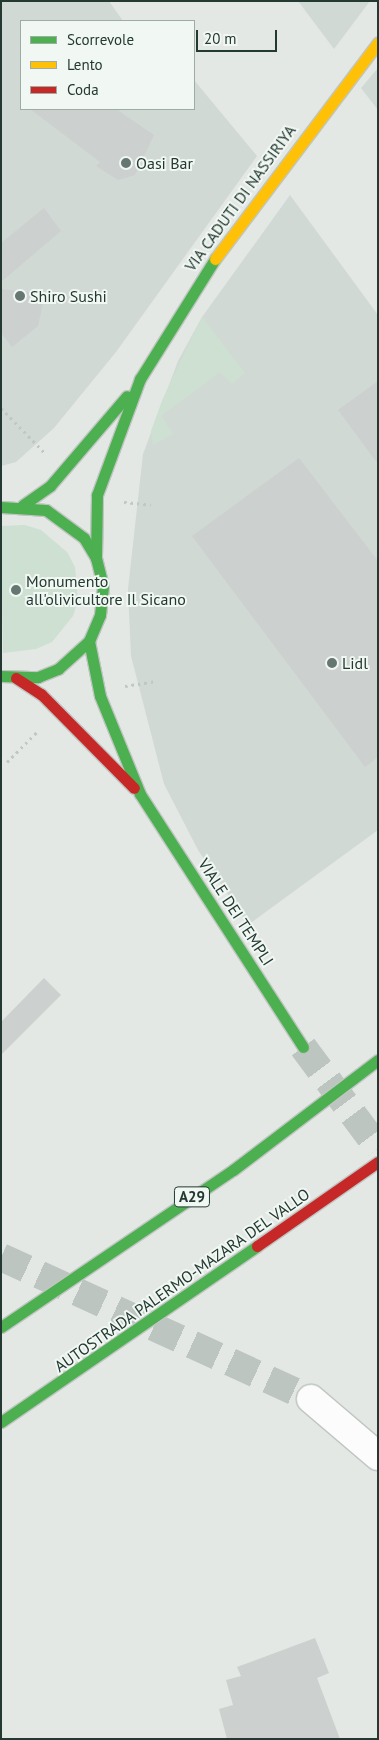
<!DOCTYPE html>
<html>
<head>
<meta charset="utf-8">
<style>
  body { margin:0 }
  #map { position:relative; width:379px; height:1740px; overflow:hidden; background:#e3e8e5; font-family:"PT Sans",sans-serif }
  div>[style] { position:absolute }
  .built>* { inset:0; background:#d1d9d5 }
  .green>* { inset:0; background:#cde0d1 }
  .building>* { inset:0; background:#ccd0ce }
  .street-tunnel>* { height:28px; margin-top:-14px; transform-origin:0; background:repeating-linear-gradient(90deg,#bdc5c1 0 28px,transparent 0 42px) }
  .primary-tunnel>* { height:28px; margin-top:-14px; transform-origin:0; background:repeating-linear-gradient(90deg,#bdc5c1 0 28px,transparent 0 42px) }
  .path>* { height:3px; margin-top:-1.5px; transform-origin:0; background:repeating-linear-gradient(90deg,#c0c8c4 0 2.5px,transparent 0 6.5px) }
  .roads { filter:drop-shadow(1px 0 #c0c5c2) drop-shadow(-1px 0 #c0c5c2) drop-shadow(0 1px #c0c5c2) drop-shadow(0 -1px #c0c5c2) }
  .street>* { height:28px; margin:-14px; padding:0 14px; transform-origin:14px; border-radius:14px; background:#fbfcfb }
  .fast>* { height:11px; margin:-5.5px; padding:0 5.5px; transform-origin:5.5px; border-radius:5.5px; background:#4caf50 }
  .slow>* { height:11px; margin:-5.5px; padding:0 5.5px; transform-origin:5.5px; border-radius:5.5px; background:#ffc107 }
  .jam>* { height:11px; margin:-5.5px; padding:0 5.5px; transform-origin:5.5px; border-radius:5.5px; background:#c62828 }
  .dots>* { width:14px; height:14px; translate:-50% -50%; box-sizing:border-box; border:2px solid #f1f7f3; border-radius:50% }
  span { translate:-50% -50%; white-space:nowrap; text-align:center; line-height:1.15; -webkit-text-stroke:4px #f1f7f3; paint-order:stroke }
  .shield-label span { padding:1px 4px; background:#f1f7f3; border:1px solid; border-radius:4px; -webkit-text-stroke-width:0 }
  .shield-label { font-size:15px; color:#233931; font-weight:700 }
  .poi-label { font-size:16px; color:#233931 }
  .left { translate:0 -50%; text-align:left }
  .street-label { font-size:16px; color:#233931 }
  .frame { position:absolute; inset:0; border:2px solid #233931; pointer-events:none }
  .legend { position:absolute; left:20px; top:20px; width:175px; height:90px; box-sizing:border-box; background:#f1f7f3; border:1px solid #9faba5; margin:0; padding:6px 9px; list-style:none; font-size:15px; color:#233931 }
  .legend li { display:flex; align-items:center; gap:10px; height:25px }
  .legend b { width:25px; border:1px solid #9faba5 }
  .scale { position:absolute; left:196px; top:30px; width:81px; height:22px; box-sizing:border-box; border:2px solid #233931; border-top:0; padding-left:6px; font-size:15px; line-height:18px; white-space:nowrap; color:#233931; -webkit-text-stroke:4px #f1f7f3; paint-order:stroke }
</style>
</head>
<body>
<div id="map">
  <div class="built">
    <div style="clip-path:polygon(1px 1px,109px 1px,123px 21px,21px 21px,21px 109px,194px 109px,194px 80px,257px 156px,116px 352px,54px 428px,16px 462px,1px 466px)"></div>
    <div style="clip-path:polygon(298px 1px,370px 1px,334px 49px)"></div>
    <div style="clip-path:polygon(378px 68px,378px 110px,361px 88px)"></div>
    <div style="clip-path:polygon(290px 195px,378px 315px,378px 830px,248px 925px,198px 850px,164px 784px,131px 656px,128px 589px,143px 454px,178px 361px,202px 317px)"></div>
  </div>
  <div class="green">
    <div style="clip-path:polygon(202px 317px,245px 373px,232px 384px,220px 372px,161px 416px,173px 434px,153px 445px,151px 431px,163px 398px)"></div>
    <div style="clip-path:polygon(25px 525px,41px 530px,67px 552px,75px 567px,78px 600px,73px 616px,52px 642px,36px 649px,3px 653px,1px 526px)"></div>
  </div>
  <div class="building">
    <div style="clip-path:polygon(30px 109px,116px 109px,154px 135px,135px 175px,118px 180px,96px 166px,100px 162px)"></div>
    <div style="clip-path:polygon(44px 208px,61px 231px,1px 282px,1px 243px)"></div>
    <div style="clip-path:polygon(1px 289px,45px 294px,38px 326px,12px 347px,1px 333px)"></div>
    <div style="clip-path:polygon(378px 381px,378px 464px,338px 410px)"></div>
    <div style="clip-path:polygon(299px 458px,378px 561px,378px 757px,365px 767px,192px 536px)"></div>
    <div style="clip-path:polygon(44px 978px,61px 995px,1px 1055px,1px 1022px)"></div>
    <div style="clip-path:polygon(315px 1638px,329px 1673px,317px 1678px,340px 1739px,227px 1739px,219px 1709px,233px 1705px,226px 1680px,241px 1676px,237px 1667px)"></div>
  </div>
  <div class="street-tunnel">
    <div style="left:1px;top:1257px;width:341px;rotate:24.6deg"></div>
  </div>
  <div class="primary-tunnel">
    <div style="left:303px;top:1047px;width:126px;rotate:53.4deg"></div>
  </div>
  <div class="path">
    <div style="left:1px;top:408px;width:62px;rotate:45.7deg"></div>
    <div style="left:124px;top:502px;width:27px;rotate:6deg"></div>
    <div style="left:125px;top:686px;width:32px;rotate:-9deg"></div>
    <div style="left:7px;top:762px;width:45px;rotate:-45deg"></div>
  </div>
  <div class="roads">
    <div class="street">
      <div style="left:311px;top:1399px;width:88px;rotate:40.4deg"></div>
    </div>
    <div class="fast">
      <div style="left:23px;top:505px;width:33px;rotate:-35deg"></div>
      <div style="left:50px;top:486px;width:118px;rotate:-49.5deg"></div>
      <div style="left:1px;top:507px;width:45px;rotate:3.8deg"></div>
      <div style="left:46px;top:510px;width:47px;rotate:36.4deg"></div>
      <div style="left:84px;top:538px;width:23px;rotate:59deg"></div>
      <div style="left:89px;top:641px;width:56px;rotate:78.7deg"></div>
      <div style="left:100px;top:696px;width:106px;rotate:67.8deg"></div>
      <div style="left:140px;top:794px;width:301px;rotate:57.2deg"></div>
      <div style="left:1px;top:676px;width:37px;rotate:2deg"></div>
      <div style="left:38px;top:677px;width:22px;rotate:-22deg"></div>
      <div style="left:58px;top:669px;width:42px;rotate:-42.1deg"></div>
      <div style="left:89px;top:641px;width:28px;rotate:-67deg"></div>
      <div style="left:100px;top:615px;width:29px;rotate:-84deg"></div>
      <div style="left:103px;top:586px;width:29px;rotate:-104deg"></div>
      <div style="left:96px;top:558px;width:63px;rotate:-89.1deg"></div>
      <div style="left:97px;top:495px;width:124px;rotate:-69.7deg"></div>
      <div style="left:140px;top:379px;width:142px;rotate:-58deg"></div>
      <div style="left:1px;top:1327px;width:280px;rotate:-34.1deg"></div>
      <div style="left:233px;top:1170px;width:182px;rotate:-37.2deg"></div>
      <div style="left:1px;top:1422px;width:311px;rotate:-34.5deg"></div>
    </div>
    <div class="slow">
      <div style="left:215px;top:259px;width:271px;rotate:-53deg"></div>
    </div>
    <div class="jam">
      <div style="left:16px;top:678px;width:30px;rotate:33deg"></div>
      <div style="left:41px;top:694px;width:132px;rotate:45.3deg"></div>
      <div style="left:257px;top:1246px;width:147px;rotate:-34.8deg"></div>
    </div>
  </div>
  <div class="dots">
    <div style="left:126px;top:163px;background:#667670"></div>
    <div style="left:20px;top:296px;background:#667670"></div>
    <div style="left:16px;top:590px;background:#667670"></div>
    <div style="left:332px;top:663px;background:#667670"></div>
  </div>
  <div class="shield-label">
    <span style="left:192px;top:1197px">A29</span>
  </div>
  <div class="poi-label">
    <span class="left" style="left:136px;top:163px">Oasi Bar</span>
    <span class="left" style="left:30px;top:296px">Shiro Sushi</span>
    <span class="left" style="left:26px;top:590px">Monumento<br>all'olivicultore Il Sicano</span>
    <span class="left" style="left:342px;top:663px">Lidl</span>
  </div>
  <div class="street-label">
    <span style="left:240px;top:198px;rotate:-54deg">VIA CADUTI DI NASSIRIYA</span>
    <span style="left:236px;top:912px;rotate:57deg">VIALE DEI TEMPLI</span>
    <span style="left:182px;top:1280px;rotate:-35deg">AUTOSTRADA PALERMO-MAZARA DEL VALLO</span>
  </div>
  <div class="frame"></div>
  <ul class="legend">
  <li><b style="height:6px;background:#4caf50"></b>Scorrevole</li>
  <li><b style="height:6px;background:#ffc107"></b>Lento</li>
  <li><b style="height:6px;background:#c62828"></b>Coda</li>
  </ul>
  <div class="scale">20 m</div>
</div>
</body>
</html>
